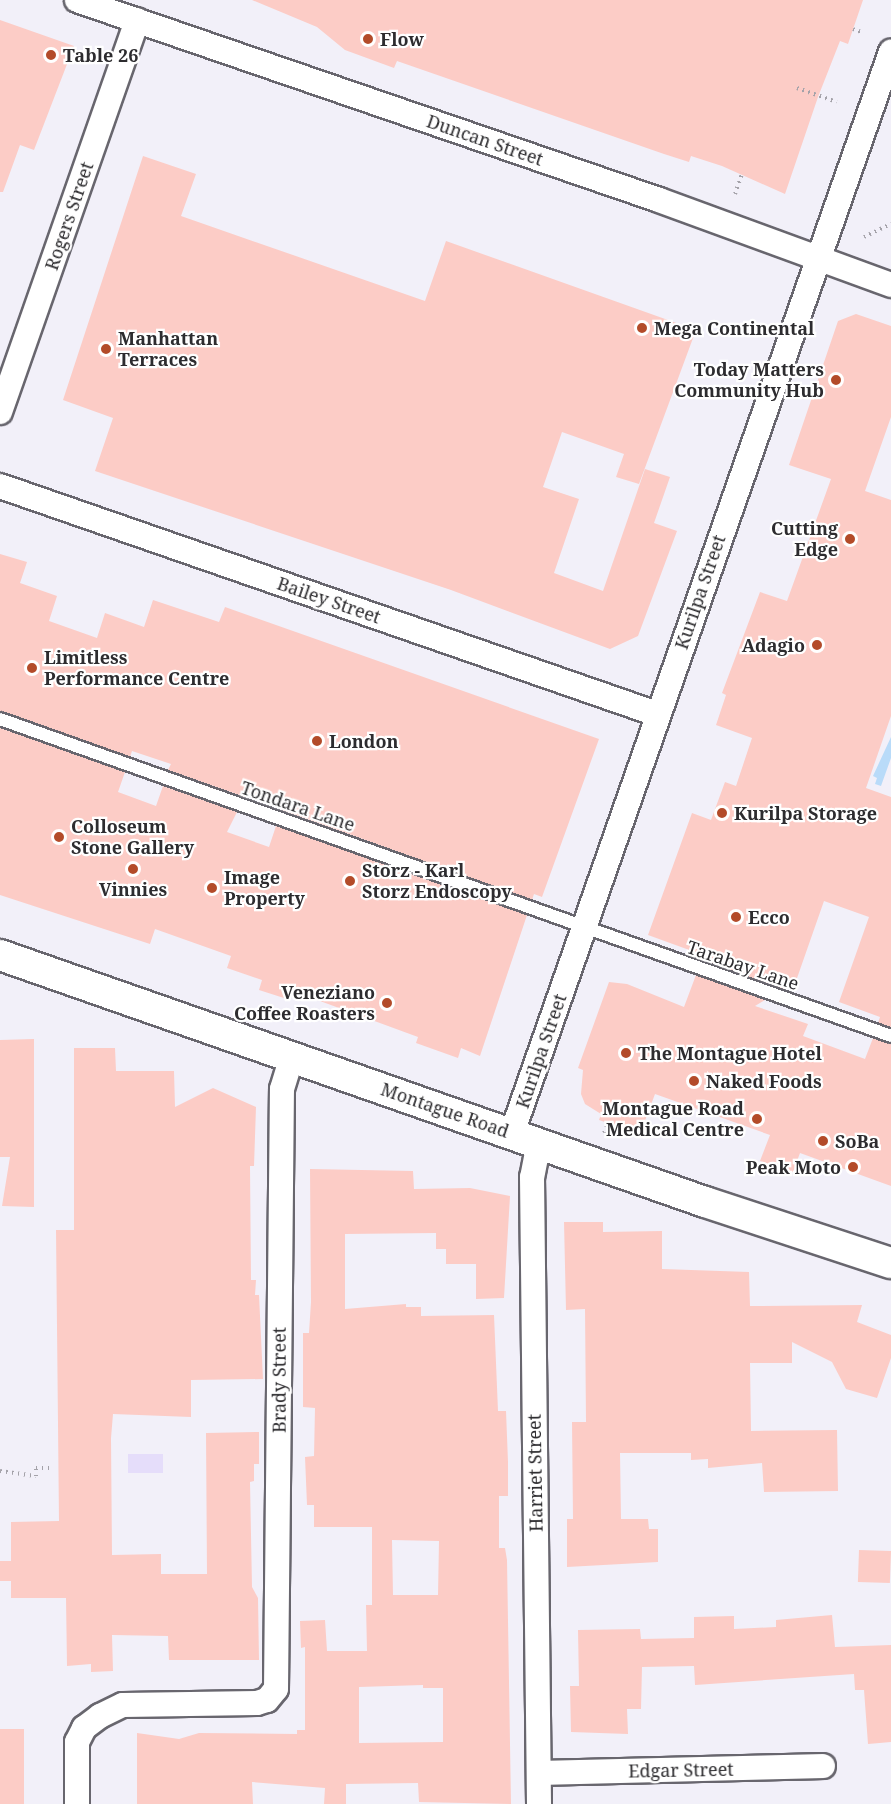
<!DOCTYPE html>
<html>
<head>
<meta charset="utf-8">
<style>
  body { margin:0 }
  #map { position:relative; width:891px; height:1804px; overflow:hidden; background:#f2f0f9; font-family:"Noto Serif",serif }
  div>[style] { position:absolute }
  .green>* { inset:0; background:#e5ddfa; transform-origin:0 0 }
  .water>* { inset:0; background:#b9dbf9 }
  .building>* { inset:0; background:#fcccc6; transform-origin:0 0 }
  .path>* { height:4px; margin-top:-2px; transform-origin:0; background:repeating-linear-gradient(90deg,#a4a2a9 0 1.5px,transparent 0 6px) }
  .roads { filter:drop-shadow(2px 0 #68666e) drop-shadow(-2px 0 #68666e) drop-shadow(0 2px #68666e) drop-shadow(0 -2px #68666e) }
  .service>* { height:12px; margin:-6px; padding:0 6px; transform-origin:6px; border-radius:6px; background:#fff }
  .minor>* { height:24px; margin:-12px; padding:0 12px; transform-origin:12px; border-radius:12px; background:#fff }
  .tertiary>* { height:30px; margin:-15px; padding:0 15px; transform-origin:15px; border-radius:15px; background:#fff }
  .dots>* { width:16px; height:16px; translate:-50% -50%; box-sizing:border-box; border:3px solid #fff; border-radius:50% }
  span { translate:-50% -50%; white-space:nowrap; text-align:center; line-height:1.15; -webkit-text-stroke:4.5px #fff; paint-order:stroke }
  .poi-label { font-size:18px; color:#2d2c2f; font-weight:700 }
  .left { translate:0 -50%; text-align:left }
  .right { translate:-100% -50%; text-align:right }
  .street-label { font-size:18px; color:#2d2c2f }
</style>
</head>
<body>
<div id="map">
  <div class="green">
    <div style="left:128px;top:1454px;width:35px;height:19px"></div>
  </div>
  <div class="water">
    <div style="clip-path:polygon(891px 737px,891px 758px,881px 786px,875px 784px,877px 778px,873px 776px)"></div>
  </div>
  <div class="building">
    <div style="clip-path:polygon(252px 0,863px 0,848px 44px,840px 41px,818px 97px,785px 194px,722px 166px,691px 156px,689px 162px,664px 154px,397px 61px,394px 68px,345px 50px,317px 27px)"></div>
    <div style="clip-path:polygon(0 20px,74px 46px,34px 150px,20px 145px,3px 192px,0 192px)"></div>
    <div style="clip-path:polygon(143px 156px,196px 174px,181px 216px,425px 301px,446px 241px,696px 330px,639px 484px,616px 477px,624px 454px,562px 432px,543px 487px,579px 499px,554px 573px,603px 591px,645px 469px,670px 477px,654px 523px,677px 531px,638px 636px,610px 649px,451px 590px,95px 471px,113px 418px,63px 400px)"></div>
    <div style="clip-path:polygon(856px 314px,891px 326px,891px 417px,865px 491px,891px 500px,891px 716px,866px 788px,891px 797px,891px 1027px,878px 1023px,880px 1017px,839px 1002px,869px 917px,824px 901px,796px 981px,783px 989px,702px 960px,703px 955px,648px 935px,692px 813px,711px 820px,725px 782px,736px 786px,752px 738px,716px 725px,726px 695px,722px 693px,760px 592px,787px 601px,831px 479px,789px 465px,838px 321px)"></div>
    <div style="clip-path:polygon(0 554px,27px 562px,20px 583px,57px 596px,49px 621px,97px 638px,105px 613px,144px 627px,153px 600px,219px 622px,225px 607px,599px 739px,542px 897px,534px 894px,532px 900px,282px 810px,283px 806px,246px 794px,245px 797px,168px 770px,171px 764px,132px 751px,130px 757px,0 711px)"></div>
    <div style="clip-path:polygon(0 728px,125px 772px,118px 792px,156px 806px,163px 786px,237px 812px,227px 832px,269px 847px,276px 826px,527px 915px,480px 1056px,461px 1048px,458px 1058px,416px 1043px,418px 1037px,290px 990px,287px 999px,259px 990px,262px 980px,227px 968px,231px 956px,155px 929px,150px 944px,0 895px)"></div>
    <div style="clip-path:polygon(696px 975px,765px 1000px,755px 1006px,808px 1024px,803px 1036px,865px 1059px,873px 1038px,891px 1044px,891px 1186px,800px 1153px,793px 1172px,760px 1161px,770px 1135px,655px 1094px,640px 1134px,599px 1120px,601px 1114px,585px 1104px,581px 1094px,583px 1070px,578px 1068px,609px 982px,627px 984px,684px 1007px)"></div>
    <div style="clip-path:polygon(34px 1039px,34px 1207px,2px 1206px,10px 1157px,0 1157px,0 1040px)"></div>
    <div style="clip-path:polygon(74px 1048px,115px 1048px,116px 1071px,174px 1071px,175px 1107px,213px 1088px,256px 1107px,254px 1166px,250px 1166px,251px 1280px,256px 1280px,255px 1295px,259px 1295px,263px 1379px,191px 1380px,191px 1417px,113px 1414px,111px 1438px,112px 1555px,161px 1554px,161px 1574px,207px 1574px,206px 1433px,259px 1432px,259px 1464px,254px 1464px,254px 1481px,250px 1482px,252px 1587px,258px 1598px,259px 1660px,169px 1660px,168px 1636px,112px 1635px,113px 1671px,91px 1672px,91px 1664px,67px 1666px,66px 1598px,11px 1598px,11px 1581px,0 1581px,0 1561px,11px 1561px,11px 1522px,59px 1521px,56px 1230px,74px 1230px)"></div>
    <div style="clip-path:polygon(evenodd,310px 1169px,413px 1171px,414px 1189px,470px 1188px,510px 1196px,504px 1298px,476px 1299px,476px 1264px,446px 1264px,446px 1249px,436px 1249px,436px 1233px,345px 1234px,345px 1309px,406px 1304px,406px 1307px,421px 1307px,421px 1316px,494px 1315px,498px 1411px,506px 1411px,508px 1462px,508px 1496px,499px 1496px,499px 1548px,505px 1548px,507px 1560px,511px 1804px,419px 1802px,418px 1783px,346px 1784px,346px 1804px,324px 1804px,325px 1788px,252px 1782px,253px 1804px,137px 1804px,137px 1733px,179px 1739px,199px 1733px,297px 1734px,297px 1730px,305px 1730px,305px 1647px,301px 1648px,300px 1621px,325px 1620px,327px 1651px,367px 1651px,366px 1605px,372px 1605px,372px 1527px,314px 1527px,314px 1505px,307px 1505px,305px 1457px,314px 1456px,315px 1408px,303px 1407px,303px 1333px,309px 1333px,311px 1302px,310px 1169px,392px 1540px,439px 1541px,438px 1595px,393px 1595px,392px 1540px,310px 1169px,423px 1685px,423px 1688px,443px 1688px,443px 1742px,359px 1743px,359px 1687px,423px 1685px)"></div>
    <div style="clip-path:polygon(564px 1222px,603px 1222px,603px 1232px,662px 1231px,662px 1269px,749px 1272px,750px 1306px,862px 1305px,857px 1322px,891px 1335px,891px 1358px,877px 1398px,846px 1389px,832px 1362px,792px 1342px,792px 1363px,750px 1363px,751px 1431px,837px 1430px,838px 1491px,764px 1492px,762px 1463px,708px 1468px,708px 1459px,691px 1460px,691px 1453px,620px 1453px,621px 1519px,648px 1519px,649px 1529px,658px 1529px,658px 1562px,567px 1567px,567px 1519px,573px 1519px,572px 1422px,586px 1422px,585px 1309px,566px 1310px)"></div>
    <div style="left:859px;top:1550px;width:32px;height:32px;rotate:2deg"></div>
    <div style="clip-path:polygon(832px 1615px,835px 1647px,891px 1645px,891px 1742px,868px 1744px,864px 1690px,855px 1690px,854px 1674px,695px 1685px,694px 1666px,642px 1667px,641px 1709px,627px 1709px,628px 1734px,571px 1732px,570px 1686px,579px 1686px,578px 1630px,640px 1629px,641px 1639px,694px 1638px,694px 1617px,734px 1616px,734px 1629px,776px 1627px,776px 1620px)"></div>
    <div style="left:24px;top:1729px;width:75px;height:24px;rotate:90deg"></div>
  </div>
  <div class="path">
    <div style="left:853px;top:29px;width:9px;rotate:21deg"></div>
    <div style="left:797px;top:88px;width:42px;rotate:19.3deg"></div>
    <div style="left:735px;top:194px;width:21px;rotate:-71deg"></div>
    <div style="left:864px;top:237px;width:30px;rotate:-26deg"></div>
    <div style="left:604px;top:1133px;width:11px;rotate:-68deg"></div>
    <div style="left:0;top:1471px;width:36px;rotate:8deg"></div>
    <div style="left:36px;top:1476px;width:8px;rotate:-90deg"></div>
    <div style="left:36px;top:1468px;width:14px"></div>
  </div>
  <div class="roads">
    <div class="service">
      <div style="left:0;top:719px;width:946px;rotate:19.58deg"></div>
    </div>
    <div class="minor">
      <div style="left:77px;top:0;width:615px;rotate:18.96deg"></div>
      <div style="left:659px;top:200px;width:247px;rotate:20.1deg"></div>
      <div style="left:0;top:412px;width:415px;rotate:-70.7deg"></div>
      <div style="left:0;top:486px;width:695px;rotate:19.14deg"></div>
      <div style="left:512px;top:1133px;width:1146px;rotate:-70.68deg"></div>
      <div style="left:539px;top:1142px;width:36px;rotate:101deg"></div>
      <div style="left:532px;top:1177px;width:627px;rotate:89.36deg"></div>
      <div style="left:540px;top:1773px;width:283px;rotate:-1.4deg"></div>
      <div style="left:77px;top:1804px;width:62px;rotate:-90deg"></div>
      <div style="left:77px;top:1742px;width:16px;rotate:-63deg"></div>
      <div style="left:84px;top:1728px;width:20px;rotate:-37deg"></div>
      <div style="left:100px;top:1716px;width:25px;rotate:-26deg"></div>
      <div style="left:123px;top:1705px;width:134px;rotate:-0.9deg"></div>
      <div style="left:257px;top:1703px;width:10px;rotate:-17deg"></div>
      <div style="left:267px;top:1700px;width:14px;rotate:-51deg"></div>
      <div style="left:276px;top:1689px;width:600px;rotate:-89.43deg"></div>
      <div style="left:282px;top:1089px;width:34px;rotate:-73deg"></div>
    </div>
    <div class="tertiary">
      <div style="left:0;top:955px;width:747px;rotate:19.31deg"></div>
      <div style="left:705px;top:1202px;width:196px;rotate:18.2deg"></div>
    </div>
  </div>
  <div class="dots">
    <div style="left:368px;top:39px;background:#b34b29"></div>
    <div style="left:51px;top:55px;background:#b34b29"></div>
    <div style="left:642px;top:328px;background:#b34b29"></div>
    <div style="left:106px;top:349px;background:#b34b29"></div>
    <div style="left:836px;top:380px;background:#b34b29"></div>
    <div style="left:850px;top:539px;background:#b34b29"></div>
    <div style="left:817px;top:645px;background:#b34b29"></div>
    <div style="left:32px;top:668px;background:#b34b29"></div>
    <div style="left:317px;top:741px;background:#b34b29"></div>
    <div style="left:722px;top:813px;background:#b34b29"></div>
    <div style="left:59px;top:837px;background:#b34b29"></div>
    <div style="left:133px;top:869px;background:#b34b29"></div>
    <div style="left:350px;top:881px;background:#b34b29"></div>
    <div style="left:212px;top:888px;background:#b34b29"></div>
    <div style="left:736px;top:917px;background:#b34b29"></div>
    <div style="left:387px;top:1003px;background:#b34b29"></div>
    <div style="left:626px;top:1053px;background:#b34b29"></div>
    <div style="left:694px;top:1081px;background:#b34b29"></div>
    <div style="left:757px;top:1119px;background:#b34b29"></div>
    <div style="left:823px;top:1141px;background:#b34b29"></div>
    <div style="left:853px;top:1167px;background:#b34b29"></div>
  </div>
  <div class="poi-label">
    <span class="left" style="left:380px;top:39px">Flow</span>
    <span class="left" style="left:63px;top:55px">Table 26</span>
    <span class="left" style="left:654px;top:328px">Mega Continental</span>
    <span class="left" style="left:118px;top:349px">Manhattan<br>Terraces</span>
    <span class="right" style="left:824px;top:380px">Today Matters<br>Community Hub</span>
    <span class="right" style="left:838px;top:539px">Cutting<br>Edge</span>
    <span class="right" style="left:805px;top:645px">Adagio</span>
    <span class="left" style="left:44px;top:668px">Limitless<br>Performance Centre</span>
    <span class="left" style="left:329px;top:741px">London</span>
    <span class="left" style="left:734px;top:813px">Kurilpa Storage</span>
    <span class="left" style="left:71px;top:837px">Colloseum<br>Stone Gallery</span>
    <span class="left" style="left:362px;top:881px">Storz - Karl<br>Storz Endoscopy</span>
    <span class="left" style="left:224px;top:888px">Image<br>Property</span>
    <span style="left:133px;top:889px">Vinnies</span>
    <span class="left" style="left:748px;top:917px">Ecco</span>
    <span class="right" style="left:375px;top:1003px">Veneziano<br>Coffee Roasters</span>
    <span class="left" style="left:638px;top:1053px">The Montague Hotel</span>
    <span class="left" style="left:706px;top:1081px">Naked Foods</span>
    <span class="right" style="left:744px;top:1119px">Montague Road<br>Medical Centre</span>
    <span class="left" style="left:835px;top:1141px">SoBa</span>
    <span class="right" style="left:841px;top:1167px">Peak Moto</span>
  </div>
  <div class="street-label">
    <span style="left:485px;top:140px;rotate:19deg">Duncan Street</span>
    <span style="left:69px;top:216px;rotate:-71deg">Rogers Street</span>
    <span style="left:700px;top:592px;rotate:-71deg">Kurilpa Street</span>
    <span style="left:329px;top:600px;rotate:19deg">Bailey Street</span>
    <span style="left:298px;top:806px;rotate:19deg">Tondara Lane</span>
    <span style="left:743px;top:965px;rotate:19deg">Tarabay Lane</span>
    <span style="left:541px;top:1051px;rotate:-71deg">Kurilpa Street</span>
    <span style="left:445px;top:1110px;rotate:19deg">Montague Road</span>
    <span style="left:279px;top:1380px;rotate:-90deg">Brady Street</span>
    <span style="left:535px;top:1473px;rotate:-91deg">Harriet Street</span>
    <span style="left:681px;top:1770px;rotate:-1deg">Edgar Street</span>
  </div>
</div>
</body>
</html>
